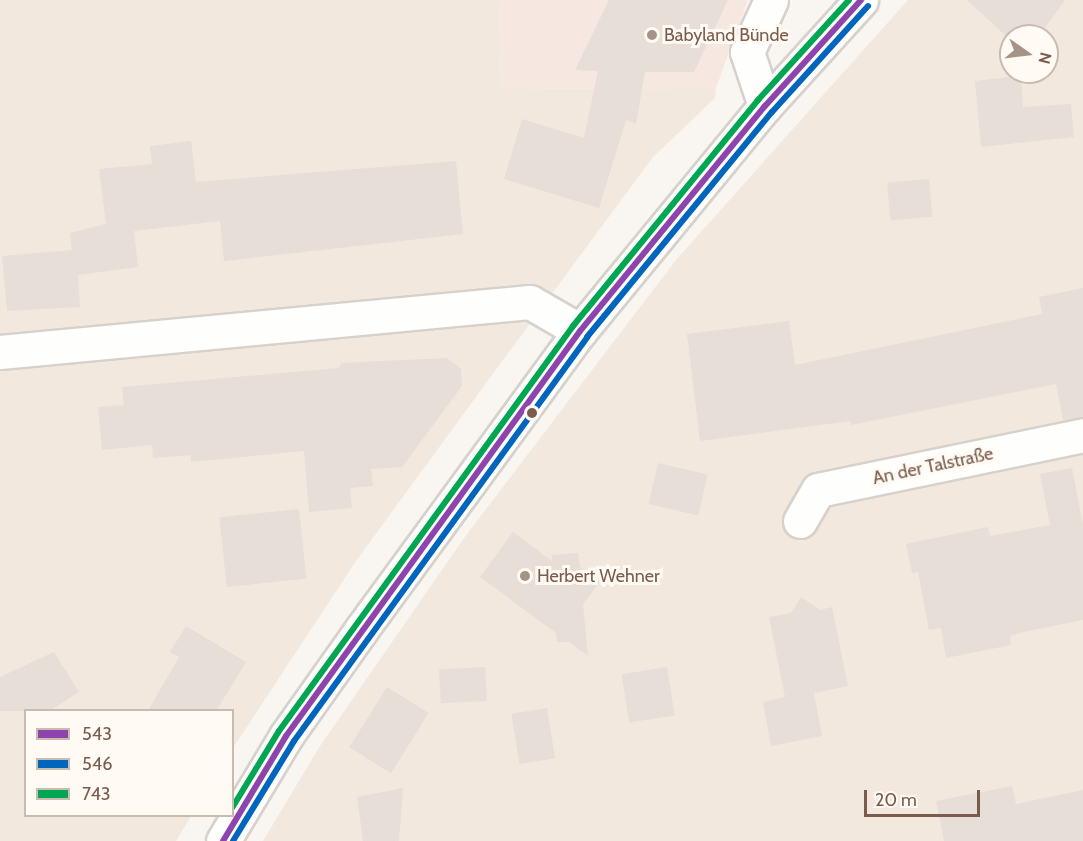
<!DOCTYPE html>
<html>
<head>
<meta charset="utf-8">
<style>
  body { margin:0 }
  #map { position:relative; width:1083px; height:841px; overflow:hidden; background:#f9f5f0; font-family:Cabin,sans-serif }
  div>[style] { position:absolute }
  .residential>* { inset:0; background:#f2e8de }
  .commercial>* { inset:0; background:#f6e8e1 }
  .building>* { inset:0; background:#e6ded7; transform-origin:0 0 }
  .roads { filter:drop-shadow(2px 0 #d7d1cb) drop-shadow(-2px 0 #d7d1cb) drop-shadow(0 2px #d7d1cb) drop-shadow(0 -2px #d7d1cb) }
  .minor>* { height:33px; margin:-16.5px; padding:0 16.5px; transform-origin:16.5px; border-radius:16.5px; background:#fefefd }
  .tertiary>* { height:33px; margin:-16.5px; padding:0 16.5px; transform-origin:16.5px; border-radius:16.5px; background:#fefefd }
  .bus-1>* { height:6px; margin:-3px; padding:0 3px; transform-origin:3px; border-radius:3px; background:#8e44ad }
  .bus-2>* { height:6px; margin:-3px; padding:0 3px; transform-origin:3px; border-radius:3px; background:#0065bd }
  .bus-3>* { height:6px; margin:-3px; padding:0 3px; transform-origin:3px; border-radius:3px; background:#00a651 }
  .dots>* { width:16px; height:16px; translate:-50% -50%; box-sizing:border-box; border:3px solid #fffaf3; border-radius:50% }
  span { translate:-50% -50%; white-space:nowrap; text-align:center; line-height:1.15; -webkit-text-stroke:6px #fffaf3; paint-order:stroke }
  .poi-label { font-size:18px; color:#7a5c4d }
  .left { translate:0 -50%; text-align:left }
  .street-label { font-size:18px; color:#7a5c4d }
  .legend { position:absolute; left:24px; top:709px; width:210px; height:108px; box-sizing:border-box; background:#fffaf3; border:2px solid #cabbb1; margin:0; padding:8px 10px; list-style:none; font-size:18px; color:#7a5c4d }
  .legend li { display:flex; align-items:center; gap:12px; height:30px }
  .legend b { width:30px; border:2px solid #cabbb1 }
  .north { position:absolute; left:999px; top:24px; width:60px; height:60px; box-sizing:border-box; background:#fffaf3; border:2px solid #cabbb1; border-radius:50%; rotate:104deg; font-size:16px; font-weight:700; line-height:24px; text-align:center; color:#7a5c4d }
  .north::after { content:''; display:block; margin:auto; width:21px; height:27px; background:#a69286; clip-path:polygon(50% 0,100% 100%,50% 72%,0 100%) }
  .scale { position:absolute; left:864px; top:790px; width:116px; height:27px; box-sizing:border-box; border:3px solid #7a5c4d; border-top:0; padding-left:8px; font-size:18px; line-height:21px; white-space:nowrap; color:#7a5c4d; -webkit-text-stroke:4px #fffaf3; paint-order:stroke }
</style>
</head>
<body>
<div id="map">
  <div class="residential">
    <div style="clip-path:polygon(0 0,499px 0,501px 89px,716px 88px,715px 98px,653px 157px,500px 364px,356px 561px,233px 748px,232px 710px,26px 710px,26px 816px,191px 816px,176px 841px,0 841px)"></div>
    <div style="clip-path:polygon(evenodd,908px 0,1083px 0,1083px 841px,263px 841px,320px 746px,464px 538px,676px 260px,908px 0,1011px 36px,1047px 36px,1047px 72px,1011px 72px,1011px 36px)"></div>
  </div>
  <div class="commercial">
    <div style="clip-path:polygon(499px 0,748px 0,716px 88px,501px 89px)"></div>
  </div>
  <div class="building">
    <div style="clip-path:polygon(609px 0,728px 0,694px 72px,645px 72px,636px 124px,626px 120px,599px 208px,504px 179px,522px 119px,584px 138px,598px 71px,575px 70px)"></div>
    <div style="clip-path:polygon(967px 0,1065px 0,1039px 36px,1006px 36px)"></div>
    <div style="clip-path:polygon(1021px 76px,1023px 107px,1071px 104px,1074px 137px,981px 147px,975px 81px)"></div>
    <div style="clip-path:polygon(191px 141px,196px 182px,456px 161px,463px 234px,224px 261px,220px 221px,134px 231px,138px 267px,78px 275px,80px 307px,7px 311px,2px 256px,72px 250px,70px 233px,106px 224px,99px 169px,152px 164px,150px 146px)"></div>
    <div style="left:929px;top:179px;width:38px;height:42px;rotate:85deg"></div>
    <div style="clip-path:polygon(1083px 288px,1083px 417px,1063px 420px,1056px 384px,851px 425px,850px 421px,700px 441px,687px 334px,789px 321px,795px 365px,1042px 314px,1039px 297px)"></div>
    <div style="clip-path:polygon(447px 358px,461px 369px,462px 386px,402px 467px,371px 469px,373px 486px,350px 488px,352px 508px,309px 512px,304px 451px,191px 462px,191px 455px,153px 458px,152px 445px,102px 450px,98px 407px,124px 405px,122px 387px,339px 368px,341px 363px)"></div>
    <div style="left:658px;top:463px;width:51px;height:42px;rotate:13deg"></div>
    <div style="clip-path:polygon(1072px 468px,1083px 525px,1083px 620px,1023px 632px,1010px 636px,1011px 645px,946px 658px,941px 628px,929px 630px,918px 572px,912px 573px,906px 544px,988px 527px,990px 536px,1050px 525px,1040px 474px)"></div>
    <div style="left:299px;top:509px;width:70px;height:80px;rotate:84deg"></div>
    <div style="clip-path:polygon(513px 532px,552px 561px,552px 555px,578px 553px,580px 567px,600px 582px,583px 604px,588px 656px,569px 642px,557px 642px,556px 633px,480px 577px)"></div>
    <div style="clip-path:polygon(801px 597px,820px 610px,832px 607px,848px 686px,814px 693px,822px 736px,771px 746px,763px 702px,785px 697px,769px 617px,791px 613px)"></div>
    <div style="clip-path:polygon(186px 626px,246px 662px,216px 711px,148px 711px,179px 657px,170px 652px)"></div>
    <div style="clip-path:polygon(54px 652px,79px 692px,49px 711px,0 711px,0 677px)"></div>
    <div style="left:485px;top:667px;width:34px;height:46px;rotate:87deg"></div>
    <div style="left:667px;top:667px;width:49px;height:46px;rotate:81deg"></div>
    <div style="left:387px;top:687px;width:49px;height:71px;rotate:32deg"></div>
    <div style="left:547px;top:708px;width:51px;height:36px;rotate:81deg"></div>
    <div style="clip-path:polygon(1012px 786px,1016px 804px,1083px 790px,1083px 841px,944px 841px,936px 801px)"></div>
    <div style="clip-path:polygon(403px 788px,399px 841px,363px 841px,357px 797px)"></div>
  </div>
  <div class="roads">
    <div class="minor">
      <div style="left:765px;top:106px;width:57px;rotate:-108.4deg"></div>
      <div style="left:747px;top:52px;width:57px;rotate:-65.2deg"></div>
      <div style="left:0;top:352px;width:532px;rotate:-5.39deg"></div>
      <div style="left:530px;top:302px;width:58px;rotate:30.1deg"></div>
      <div style="left:800px;top:521px;width:36px;rotate:-60deg"></div>
      <div style="left:818px;top:490px;width:271px;rotate:-11.7deg"></div>
    </div>
    <div class="tertiary">
      <div style="left:223px;top:841px;width:122px;rotate:-59deg"></div>
      <div style="left:286px;top:736px;width:130px;rotate:-54.7deg"></div>
      <div style="left:361px;top:630px;width:371px;rotate:-53.8deg"></div>
      <div style="left:580px;top:331px;width:291px;rotate:-50.6deg"></div>
      <div style="left:765px;top:106px;width:143px;rotate:-47.8deg"></div>
    </div>
  </div>
  <div class="bus-1">
    <div style="left:223px;top:841px;width:122px;rotate:-59deg"></div>
    <div style="left:286px;top:736px;width:500px;rotate:-54.02deg"></div>
    <div style="left:580px;top:331px;width:291px;rotate:-50.6deg"></div>
    <div style="left:765px;top:106px;width:143px;rotate:-47.8deg"></div>
  </div>
  <div class="bus-2">
    <div style="left:233px;top:841px;width:117px;rotate:-58.6deg"></div>
    <div style="left:294px;top:741px;width:499px;rotate:-54deg"></div>
    <div style="left:587px;top:337px;width:291px;rotate:-50.6deg"></div>
    <div style="left:772px;top:112px;width:143px;rotate:-47.8deg"></div>
  </div>
  <div class="bus-3">
    <div style="left:232px;top:808px;width:90px;rotate:-58.6deg"></div>
    <div style="left:279px;top:731px;width:500px;rotate:-54.02deg"></div>
    <div style="left:573px;top:326px;width:292px;rotate:-50.7deg"></div>
    <div style="left:758px;top:100px;width:135px;rotate:-47.7deg"></div>
  </div>
  <div class="dots">
    <div style="left:652px;top:35px;background:#a69286"></div>
    <div style="left:532px;top:413px;background:#7a5c4d"></div>
    <div style="left:525px;top:576px;background:#a69286"></div>
  </div>
  <div class="poi-label">
    <span class="left" style="left:664px;top:35px">Babyland Bünde</span>
    <span class="left" style="left:537px;top:576px">Herbert Wehner</span>
  </div>
  <div class="street-label">
    <span style="left:933px;top:466px;rotate:-12deg">An der Talstraße</span>
  </div>
  <ul class="legend">
  <li><b style="height:8px;background:#8e44ad"></b>543</li>
  <li><b style="height:8px;background:#0065bd"></b>546</li>
  <li><b style="height:8px;background:#00a651"></b>743</li>
  </ul>
  <div class="north">N</div>
  <div class="scale">20 m</div>
</div>
</body>
</html>
